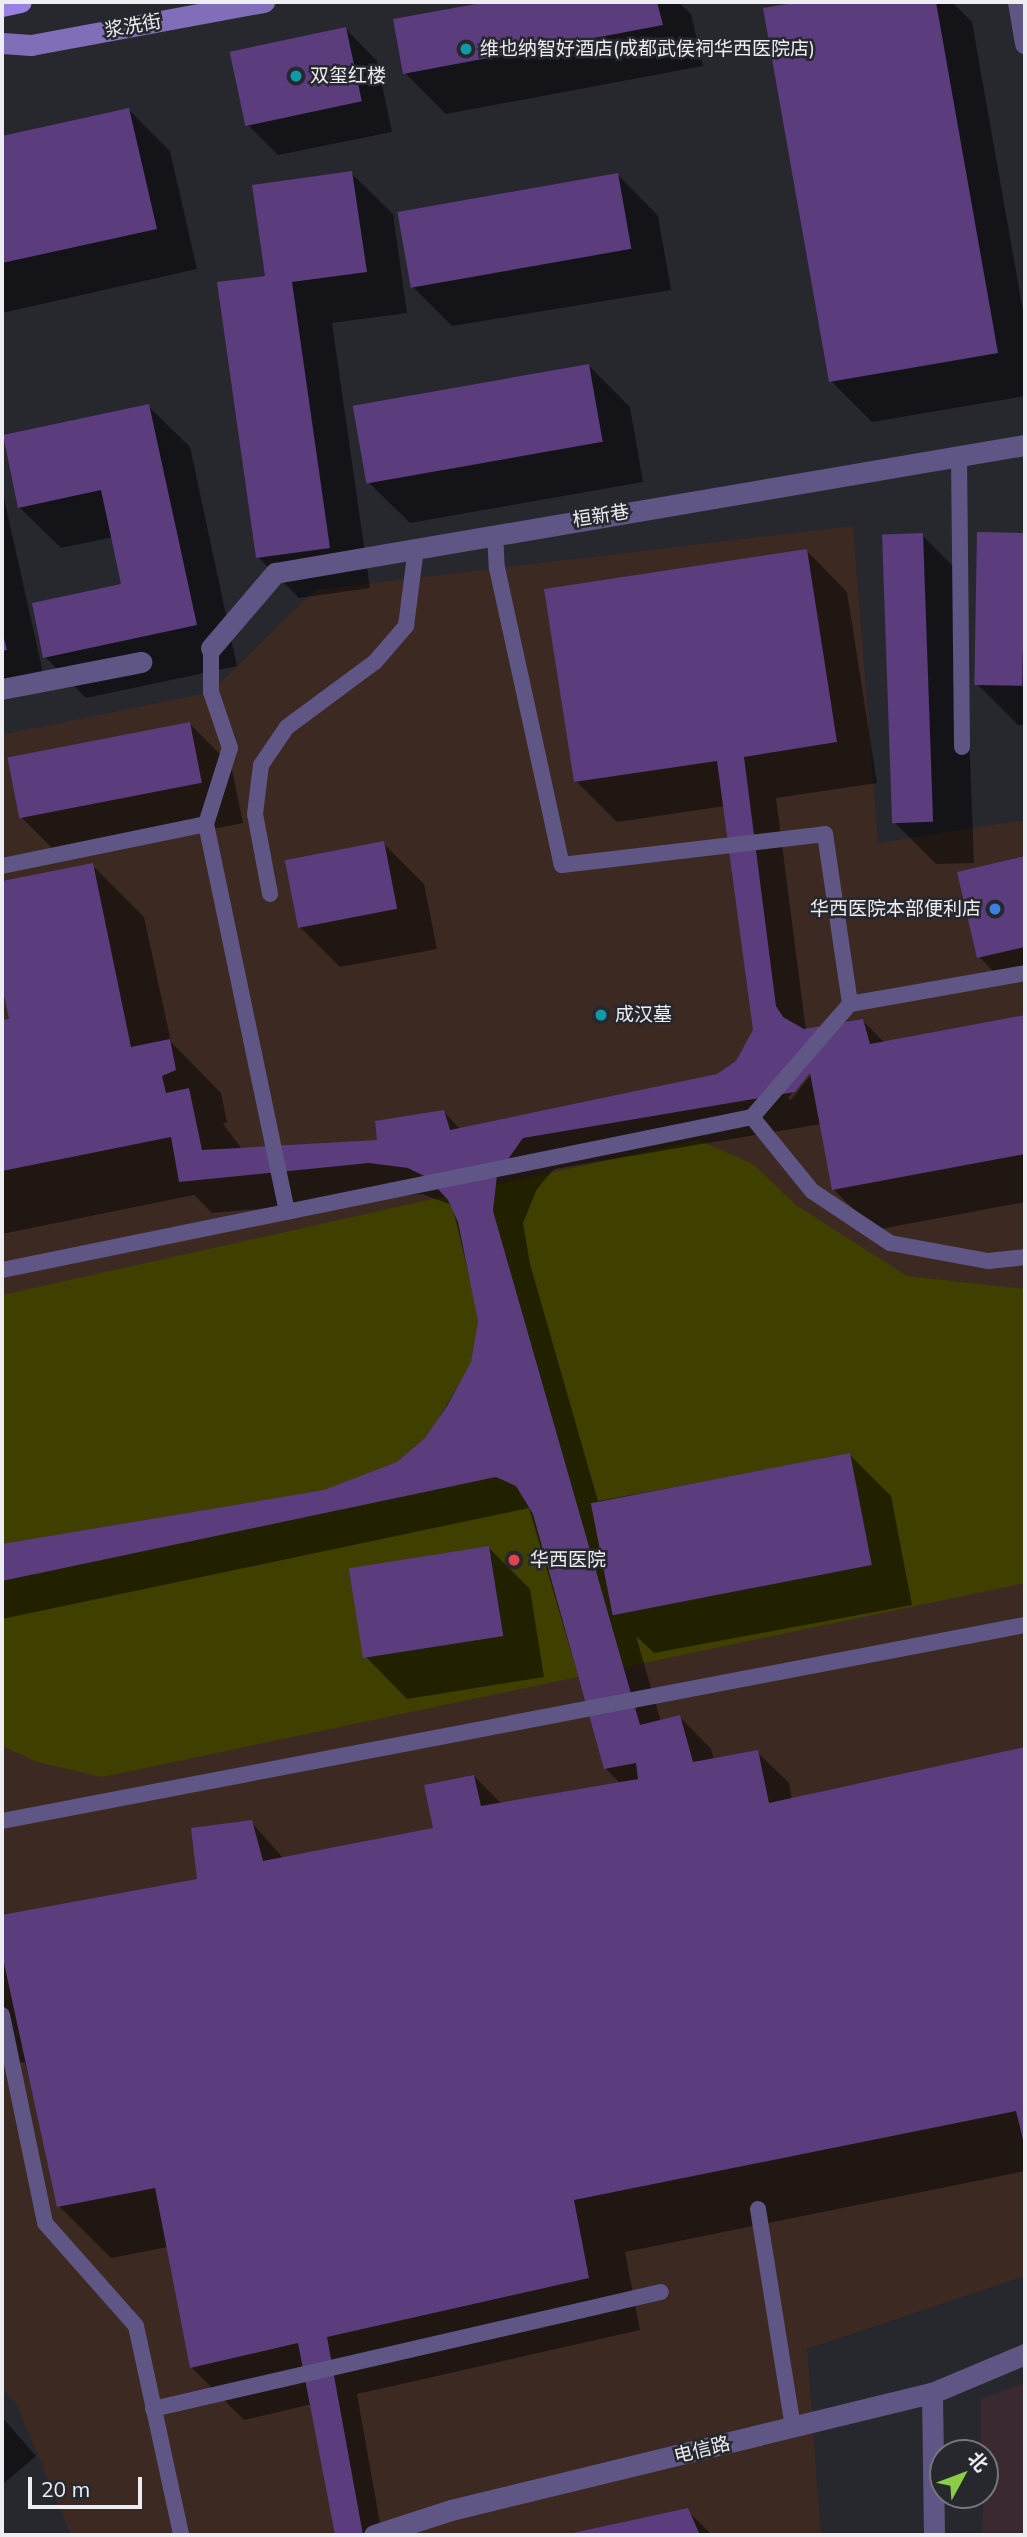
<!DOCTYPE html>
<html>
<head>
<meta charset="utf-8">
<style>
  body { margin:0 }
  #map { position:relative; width:1027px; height:2537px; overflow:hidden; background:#27272e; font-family:Mulish,"Noto Sans SC",sans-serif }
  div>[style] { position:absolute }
  .education>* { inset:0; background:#3b2932 }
  .medical>* { inset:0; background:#3c2a22 }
  .green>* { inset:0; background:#3f3f00 }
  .shadow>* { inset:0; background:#0007 }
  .building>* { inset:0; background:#5b3c7c; transform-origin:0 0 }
  .lane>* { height:16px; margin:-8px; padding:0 8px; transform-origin:8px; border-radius:8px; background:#605685 }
  .street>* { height:21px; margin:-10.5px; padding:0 10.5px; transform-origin:10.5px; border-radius:10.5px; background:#605685 }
  .secondary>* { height:21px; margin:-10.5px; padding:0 10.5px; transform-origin:10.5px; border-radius:10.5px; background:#806eb9 }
  .primary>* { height:21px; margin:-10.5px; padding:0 10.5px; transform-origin:10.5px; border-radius:10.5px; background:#9981e2 }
  .dots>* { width:19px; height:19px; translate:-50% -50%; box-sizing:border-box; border:4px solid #27272e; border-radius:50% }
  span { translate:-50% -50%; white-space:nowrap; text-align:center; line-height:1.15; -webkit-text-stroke:5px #27272e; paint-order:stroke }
  .street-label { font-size:19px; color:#ededf2 }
  .poi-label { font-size:19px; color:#ededf2 }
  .left { translate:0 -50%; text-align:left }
  .right { translate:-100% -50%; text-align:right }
  .frame { position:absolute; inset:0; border:4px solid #ededf2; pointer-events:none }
  .north { position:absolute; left:929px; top:2439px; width:70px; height:70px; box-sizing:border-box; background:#27272e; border:2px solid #76767c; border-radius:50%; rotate:49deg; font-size:19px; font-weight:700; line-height:28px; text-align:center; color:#ededf2 }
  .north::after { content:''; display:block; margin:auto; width:24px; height:32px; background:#8bce46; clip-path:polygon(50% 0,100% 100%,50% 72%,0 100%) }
  .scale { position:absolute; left:28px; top:2477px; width:114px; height:32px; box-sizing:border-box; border:4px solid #ededf2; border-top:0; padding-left:9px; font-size:21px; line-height:24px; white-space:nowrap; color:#ededf2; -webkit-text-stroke:5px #27272e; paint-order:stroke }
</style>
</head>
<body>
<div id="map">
  <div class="education">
    <div style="clip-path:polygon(1025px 2383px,1025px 2535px,982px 2535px,985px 2453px,981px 2453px,981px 2399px)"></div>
  </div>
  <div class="medical">
    <div style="clip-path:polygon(853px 526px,878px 843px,1025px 820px,1025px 2276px,807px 2349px,821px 2535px,71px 2535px,17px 2405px,2px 2388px,2px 735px,211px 692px,315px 590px)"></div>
  </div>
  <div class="green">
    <div style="clip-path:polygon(698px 1140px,753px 1164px,796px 1205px,907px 1276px,1025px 1289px,1025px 1583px,102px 1777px,37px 1762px,2px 1746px,2px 1295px)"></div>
  </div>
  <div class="shadow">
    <div style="clip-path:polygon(496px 2px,678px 2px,691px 14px,703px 66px,446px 114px,405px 73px,395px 21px)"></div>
    <div style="clip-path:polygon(810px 2px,952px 2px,972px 22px,1025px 322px,1025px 396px,872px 422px,831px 381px,765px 9px)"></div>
    <div style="clip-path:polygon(346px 29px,377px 61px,392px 132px,278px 155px,246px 123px)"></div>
    <div style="clip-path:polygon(129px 110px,170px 151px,197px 269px,2px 313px,2px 138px)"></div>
    <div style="clip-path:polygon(351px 173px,393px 214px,407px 313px,332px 323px,370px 588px,299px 598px,258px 557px,267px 277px)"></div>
    <div style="clip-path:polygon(617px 174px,658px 216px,671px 290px,452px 326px,411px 285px)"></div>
    <div style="clip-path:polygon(589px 366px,630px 407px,643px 482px,410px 523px,368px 482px)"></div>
    <div style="clip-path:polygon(148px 406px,190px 447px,237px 666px,86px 698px,45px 657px,123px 585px,113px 537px,61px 548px,19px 507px)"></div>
    <div style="clip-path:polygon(2px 489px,47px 691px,2px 701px)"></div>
    <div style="clip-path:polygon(979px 534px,1025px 535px,1025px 725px,1018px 725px,977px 684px)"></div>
    <div style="clip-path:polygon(922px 535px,963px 576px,974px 863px,936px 864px,894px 822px)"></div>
    <div style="clip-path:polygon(evenodd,806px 550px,847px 592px,877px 783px,776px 798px,806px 1031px,863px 1021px,885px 1043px,1025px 1017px,1025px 1202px,875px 1230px,833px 1189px,821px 1124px,554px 1169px,537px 1189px,523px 1223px,530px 1264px,598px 1501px,850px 1455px,891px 1496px,912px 1605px,654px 1653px,636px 1636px,661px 1722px,680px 1717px,711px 1749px,714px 1760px,757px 1752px,789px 1783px,792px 1800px,1025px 1748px,1025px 2171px,625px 2252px,640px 2330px,357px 2394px,382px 2535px,337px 2535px,312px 2404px,244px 2420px,191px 2367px,168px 2247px,111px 2258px,59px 2206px,25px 2062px,2px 2066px,2px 1916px,199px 1880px,251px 1822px,284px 1859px,435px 1829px,474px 1776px,502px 1804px,621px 1784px,605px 1768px,529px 1508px,2px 1619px,2px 1546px,325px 1492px,398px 1464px,426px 1440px,472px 1362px,480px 1321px,452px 1205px,421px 1194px,212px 1213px,194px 1195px,2px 1234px,2px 1022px,11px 1020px,2px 977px,2px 869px,5px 882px,92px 865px,144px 917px,171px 1042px,221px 1093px,227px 1122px,223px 1124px,242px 1149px,379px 1142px,444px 1112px,461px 1130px,718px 1076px,737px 1062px,755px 1030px,725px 806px,617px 822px,576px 781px,806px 550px,824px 1053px,828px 1053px,791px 1100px,788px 1098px,824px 1053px)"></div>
    <div style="clip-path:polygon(190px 724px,231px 765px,243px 823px,63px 859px,22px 818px)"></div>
    <div style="clip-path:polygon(383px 843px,424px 884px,437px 949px,340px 967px,299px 926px)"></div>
    <div style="clip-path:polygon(1025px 857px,1025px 977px,1004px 982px,979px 957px,959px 873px)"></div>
    <div style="clip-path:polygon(489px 1548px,530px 1589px,544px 1677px,407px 1699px,366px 1657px)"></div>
    <div style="clip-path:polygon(2px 2417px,36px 2456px,2px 2485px)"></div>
    <div style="clip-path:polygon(687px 2510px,712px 2535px,575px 2535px,575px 2534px)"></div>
  </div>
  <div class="building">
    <div style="clip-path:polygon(487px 2px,657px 2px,663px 25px,403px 74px,393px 19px)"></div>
    <div style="clip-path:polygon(799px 2px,936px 2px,998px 353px,829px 382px,763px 8px)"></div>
    <div style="left:346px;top:27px;width:76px;height:119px;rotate:78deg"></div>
    <div style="clip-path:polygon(129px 108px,157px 229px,2px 263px,2px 136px)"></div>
    <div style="clip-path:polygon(352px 171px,367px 272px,292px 282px,330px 548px,256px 558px,217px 282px,265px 276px,252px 185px)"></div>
    <div style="left:618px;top:173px;width:77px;height:224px;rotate:80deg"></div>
    <div style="left:589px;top:364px;width:79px;height:240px;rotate:80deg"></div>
    <div style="clip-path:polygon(149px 404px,197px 625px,43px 658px,32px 603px,121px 584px,101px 490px,18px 508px,3px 435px)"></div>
    <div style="left:977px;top:532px;width:48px;height:153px;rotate:1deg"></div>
    <div style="left:923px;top:533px;width:289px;height:41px;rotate:88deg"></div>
    <div style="clip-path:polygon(807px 549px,837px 742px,744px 757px,776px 1006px,783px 1017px,804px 1029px,863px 1019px,870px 1044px,1025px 1015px,1025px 1154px,832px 1190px,810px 1073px,795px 1092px,523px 1138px,497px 1175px,493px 1211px,640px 1725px,680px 1715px,693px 1762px,758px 1750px,769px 1803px,1025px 1747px,1025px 2148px,1016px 2111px,574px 2200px,589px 2278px,327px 2337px,363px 2535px,335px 2535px,298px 2343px,190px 2368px,155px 2188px,57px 2207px,2px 1954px,2px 1915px,197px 1879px,191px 1828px,252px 1820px,263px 1861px,433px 1828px,424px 1785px,474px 1775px,481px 1806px,638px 1779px,636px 1763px,604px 1769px,533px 1514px,516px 1486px,496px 1477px,2px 1581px,2px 1544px,324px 1490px,397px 1462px,425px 1438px,447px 1406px,471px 1362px,478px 1321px,458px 1222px,448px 1200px,428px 1178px,408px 1168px,369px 1163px,179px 1182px,171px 1137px,2px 1171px,2px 1020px,9px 1019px,2px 985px,2px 881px,93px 863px,131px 1047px,170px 1039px,176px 1070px,162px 1076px,166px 1093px,189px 1088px,202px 1150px,377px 1140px,375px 1121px,444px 1110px,450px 1130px,717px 1074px,736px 1061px,753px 1030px,717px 761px,574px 782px,544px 589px)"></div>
    <div style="clip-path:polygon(2px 631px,7px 650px,2px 651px)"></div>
    <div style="left:190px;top:722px;width:62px;height:186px;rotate:79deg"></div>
    <div style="left:384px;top:841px;width:69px;height:101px;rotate:79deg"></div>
    <div style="clip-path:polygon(1025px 856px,1025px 947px,977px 958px,957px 872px)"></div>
    <div style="left:850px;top:1453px;width:114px;height:264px;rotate:79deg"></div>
    <div style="left:489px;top:1546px;width:91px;height:142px;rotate:81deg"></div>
    <div style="clip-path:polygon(688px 2508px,700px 2535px,573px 2535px,573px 2533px)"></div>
  </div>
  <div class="lane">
    <div style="left:959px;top:457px;width:290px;rotate:89.4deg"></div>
    <div style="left:495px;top:534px;width:34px;rotate:87deg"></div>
    <div style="left:497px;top:568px;width:304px;rotate:77.7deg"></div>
    <div style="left:562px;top:865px;width:265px;rotate:-6.7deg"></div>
    <div style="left:825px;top:834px;width:172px;rotate:81.6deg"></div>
    <div style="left:206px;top:824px;width:80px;rotate:-72.5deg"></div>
    <div style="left:230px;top:748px;width:59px;rotate:-108.7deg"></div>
    <div style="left:211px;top:692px;width:44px;rotate:-90deg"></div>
    <div style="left:2px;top:866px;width:208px;rotate:-11.6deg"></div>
    <div style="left:206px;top:824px;width:396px;rotate:78.2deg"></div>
    <div style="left:270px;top:894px;width:81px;rotate:-100.6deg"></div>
    <div style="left:255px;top:814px;width:49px;rotate:-83deg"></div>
    <div style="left:261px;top:765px;width:46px;rotate:-55.6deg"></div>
    <div style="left:287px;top:727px;width:109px;rotate:-36.5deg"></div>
    <div style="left:375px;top:662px;width:48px;rotate:-49.3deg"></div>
    <div style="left:406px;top:626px;width:79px;rotate:-82.7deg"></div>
    <div style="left:752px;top:1117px;width:95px;rotate:51deg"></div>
    <div style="left:812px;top:1191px;width:94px;rotate:33.7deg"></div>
    <div style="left:890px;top:1243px;width:100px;rotate:10.4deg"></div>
    <div style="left:988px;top:1261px;width:37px;rotate:-6deg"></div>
    <div style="left:2px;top:1270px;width:765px;rotate:-11.53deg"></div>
    <div style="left:752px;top:1117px;width:150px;rotate:-49.1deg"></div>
    <div style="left:850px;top:1004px;width:178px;rotate:-10deg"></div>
    <div style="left:2px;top:1821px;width:1042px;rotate:-10.85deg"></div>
    <div style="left:2px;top:2015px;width:212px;rotate:78.3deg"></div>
    <div style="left:45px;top:2223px;width:137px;rotate:48.5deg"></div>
    <div style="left:136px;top:2326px;width:214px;rotate:77.8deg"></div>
    <div style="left:758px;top:2209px;width:222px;rotate:80.9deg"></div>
    <div style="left:153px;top:2409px;width:521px;rotate:-12.97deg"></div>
  </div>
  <div class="street">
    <div style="left:1018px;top:2px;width:42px;rotate:80.3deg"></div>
    <div style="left:211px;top:648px;width:99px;rotate:-49.5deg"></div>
    <div style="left:275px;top:573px;width:761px;rotate:-9.69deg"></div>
    <div style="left:2px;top:689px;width:142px;rotate:-11deg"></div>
    <div style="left:932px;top:2393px;width:142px;rotate:89.2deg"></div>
    <div style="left:374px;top:2535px;width:81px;rotate:-18deg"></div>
    <div style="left:451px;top:2510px;width:495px;rotate:-13.7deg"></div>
    <div style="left:932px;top:2393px;width:101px;rotate:-22.8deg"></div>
  </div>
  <div class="secondary">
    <div style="left:2px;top:43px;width:29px;rotate:4deg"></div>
    <div style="left:31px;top:45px;width:237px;rotate:-10.5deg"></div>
  </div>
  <div class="primary">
    <div style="left:2px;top:6px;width:19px;rotate:-12deg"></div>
  </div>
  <div class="dots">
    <div style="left:466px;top:49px;background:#0f9aa8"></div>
    <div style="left:296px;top:76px;background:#0f9aa8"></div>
    <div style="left:995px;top:909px;background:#3f7fe0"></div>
    <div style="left:601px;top:1015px;background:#0f9aa8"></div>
    <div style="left:514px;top:1560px;background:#e0444e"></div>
  </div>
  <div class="street-label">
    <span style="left:133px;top:26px;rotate:-10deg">浆洗街</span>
    <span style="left:601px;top:516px;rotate:-9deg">桓新巷</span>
    <span style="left:702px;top:2450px;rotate:-14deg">电信路</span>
  </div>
  <div class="poi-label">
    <span class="left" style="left:480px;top:49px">维也纳智好酒店(成都武侯祠华西医院店)</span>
    <span class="left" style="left:310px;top:76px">双玺红楼</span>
    <span class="right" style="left:981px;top:909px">华西医院本部便利店</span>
    <span class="left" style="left:615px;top:1015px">成汉墓</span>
    <span class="left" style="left:530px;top:1560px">华西医院</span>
  </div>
  <div class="frame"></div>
  <div class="north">北</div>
  <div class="scale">20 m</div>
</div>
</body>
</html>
